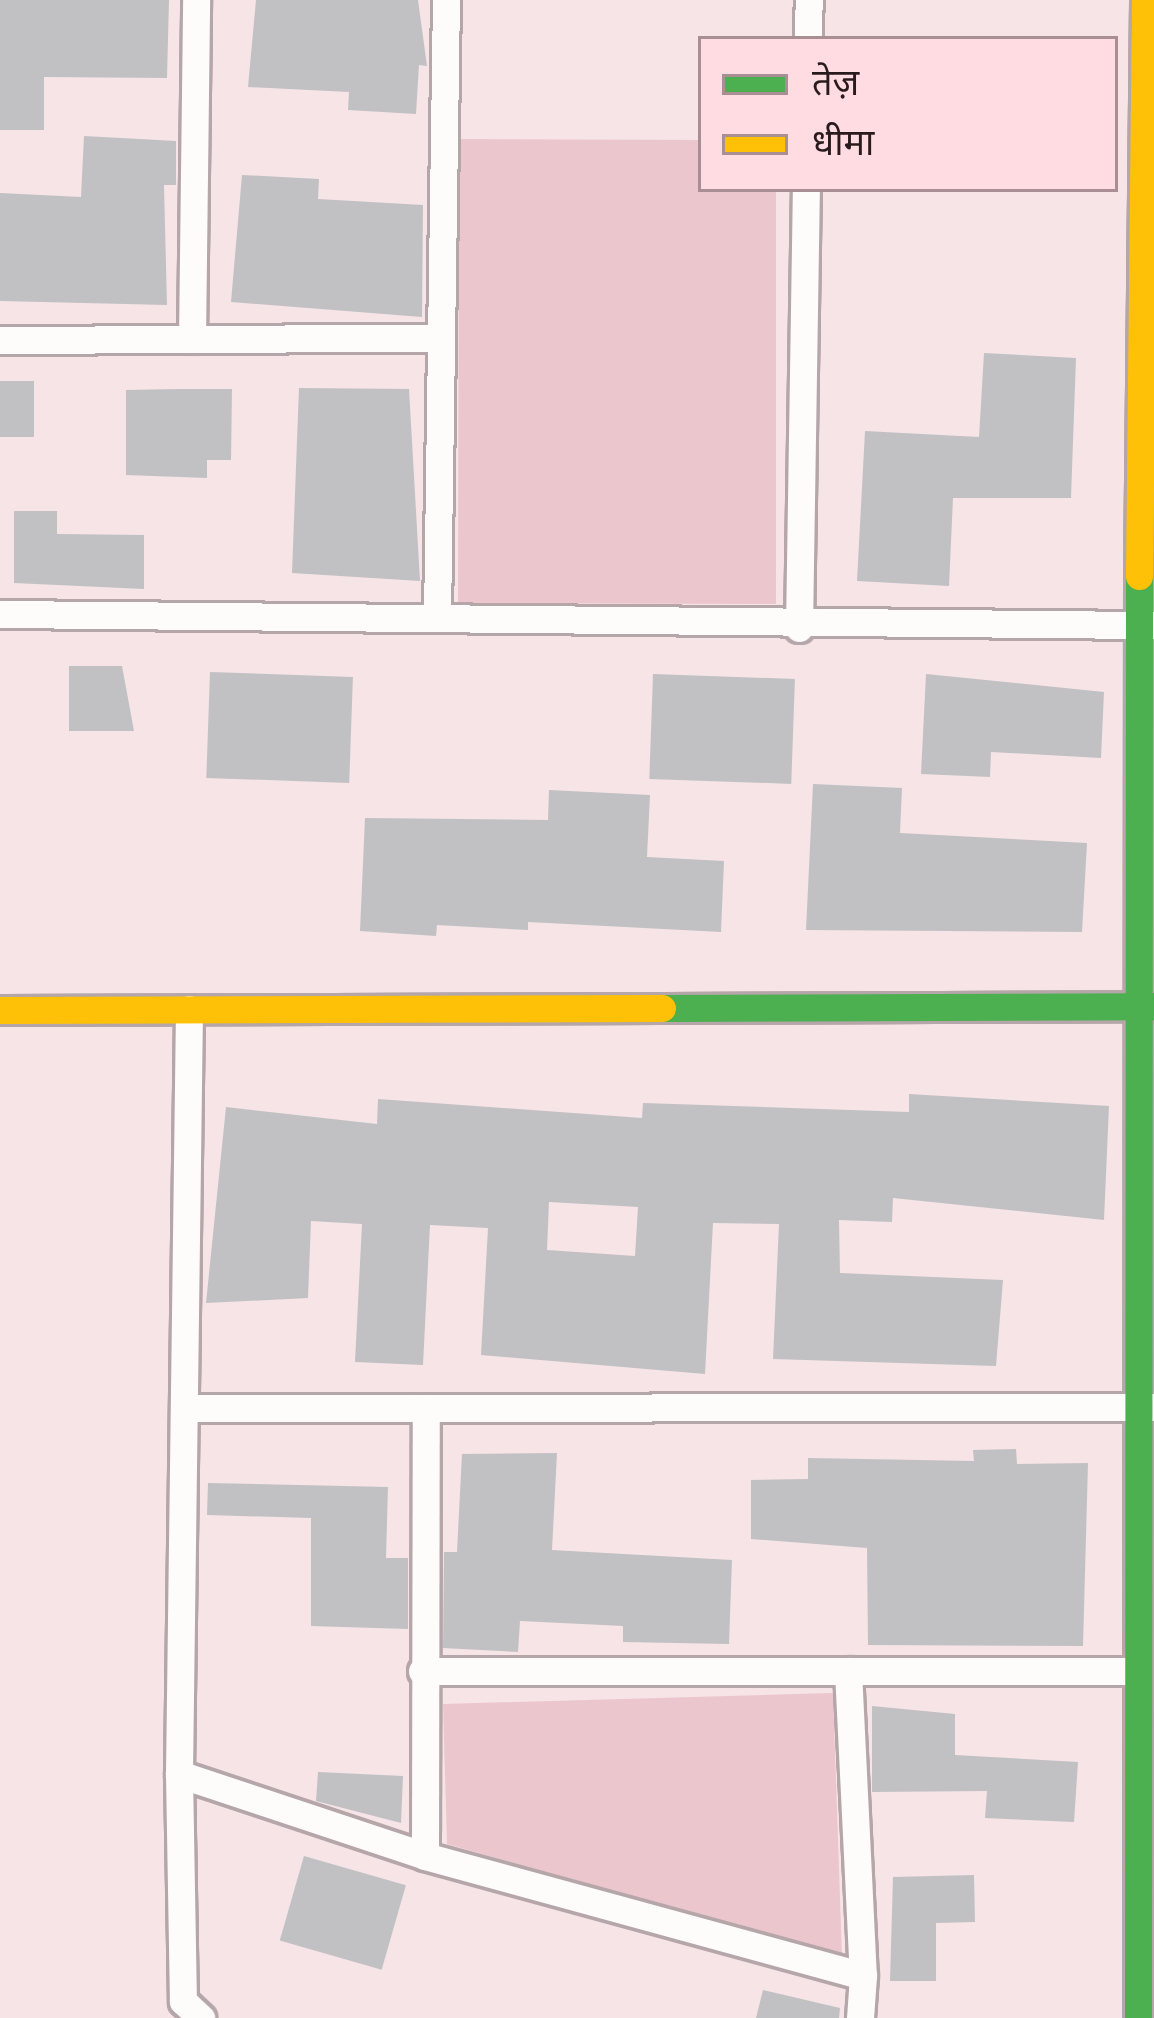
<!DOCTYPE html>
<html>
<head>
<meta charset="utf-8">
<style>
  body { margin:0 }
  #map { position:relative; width:1154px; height:2018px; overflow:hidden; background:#f6e4e7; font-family:Commissioner,"Noto Sans Devanagari",sans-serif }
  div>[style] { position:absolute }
  .green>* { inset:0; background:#ecc6cd }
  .building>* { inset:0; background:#c1c1c3; transform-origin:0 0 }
  .roads { filter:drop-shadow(3px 0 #b5a6a9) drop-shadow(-3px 0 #b5a6a9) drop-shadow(0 3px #b5a6a9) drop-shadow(0 -3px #b5a6a9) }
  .street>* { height:27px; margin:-13.5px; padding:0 13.5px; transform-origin:13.5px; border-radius:13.5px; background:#fefbfb }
  .fast>* { height:27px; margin:-13.5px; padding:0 13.5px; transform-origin:13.5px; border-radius:13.5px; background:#4caf50 }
  .slow>* { height:27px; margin:-13.5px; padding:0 13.5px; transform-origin:13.5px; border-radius:13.5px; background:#ffc107 }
  span { translate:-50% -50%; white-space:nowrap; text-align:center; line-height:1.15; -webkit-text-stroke:12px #fedce2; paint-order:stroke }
  .legend { position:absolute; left:698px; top:36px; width:420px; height:156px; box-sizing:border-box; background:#fedce2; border:3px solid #a98e93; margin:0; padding:15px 21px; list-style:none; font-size:36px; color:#291a1d }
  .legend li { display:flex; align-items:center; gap:24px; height:60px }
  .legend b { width:60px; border:3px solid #a98e93 }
</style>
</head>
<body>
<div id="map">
  <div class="green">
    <div style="clip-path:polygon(459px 139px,701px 140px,701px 189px,776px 189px,776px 604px,458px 603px)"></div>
    <div style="clip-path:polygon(833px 1693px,842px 1957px,447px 1844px,443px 1704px)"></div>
  </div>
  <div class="building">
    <div style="clip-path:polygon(0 0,169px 0,167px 78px,44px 77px,44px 130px,0 130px)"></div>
    <div style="clip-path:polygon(256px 0,418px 0,427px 66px,419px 65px,416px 114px,348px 110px,349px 92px,248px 87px)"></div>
    <div style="clip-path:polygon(84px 136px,176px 141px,176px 185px,164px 185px,167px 305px,0 301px,0 193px,81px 197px)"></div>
    <div style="clip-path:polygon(242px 175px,319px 179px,318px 199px,423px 205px,422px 317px,231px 302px)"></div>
    <div style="clip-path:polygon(984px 353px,1076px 358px,1071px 498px,953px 498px,949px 586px,857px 581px,865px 431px,979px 437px)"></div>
    <div style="left:0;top:381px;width:34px;height:56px"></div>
    <div style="clip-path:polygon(299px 388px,409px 389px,420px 581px,292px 573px)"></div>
    <div style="clip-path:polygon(178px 389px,232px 389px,231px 460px,207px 460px,207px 478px,126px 475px,126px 390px)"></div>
    <div style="clip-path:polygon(14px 511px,57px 511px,57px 534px,144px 535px,144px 589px,14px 583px)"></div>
    <div style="clip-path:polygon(69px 666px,122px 666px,134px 731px,69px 731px)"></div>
    <div style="left:210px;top:672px;width:143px;height:106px;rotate:2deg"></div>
    <div style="left:653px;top:674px;width:142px;height:105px;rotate:2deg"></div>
    <div style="clip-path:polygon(926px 674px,1104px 692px,1101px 758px,991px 752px,990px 777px,921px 774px)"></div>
    <div style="clip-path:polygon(813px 784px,902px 788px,900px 833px,1087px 843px,1082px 932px,806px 930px)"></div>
    <div style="clip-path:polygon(549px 790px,650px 795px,647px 857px,724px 861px,721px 932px,528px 922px,528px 930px,437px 925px,436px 936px,360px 931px,365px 818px,548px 820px)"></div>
    <div style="clip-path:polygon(evenodd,909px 1094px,1109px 1106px,1104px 1220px,893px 1198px,892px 1222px,839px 1220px,840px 1273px,1003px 1280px,996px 1366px,773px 1359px,779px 1224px,713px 1223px,705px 1374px,481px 1355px,488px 1228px,430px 1225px,423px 1365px,355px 1362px,362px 1224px,311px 1221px,308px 1298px,206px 1303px,226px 1107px,377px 1124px,378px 1099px,642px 1118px,643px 1103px,909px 1112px,909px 1094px,549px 1202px,638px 1207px,635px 1256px,547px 1250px,549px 1202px)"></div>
    <div style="clip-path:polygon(1016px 1449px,1017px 1464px,1088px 1463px,1083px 1646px,868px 1645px,867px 1548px,751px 1539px,751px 1480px,808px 1479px,808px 1458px,974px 1461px,973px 1450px)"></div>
    <div style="clip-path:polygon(557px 1453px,552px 1550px,732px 1560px,729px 1644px,623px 1642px,623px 1626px,520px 1621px,518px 1652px,443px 1648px,444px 1552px,457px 1552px,462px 1454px)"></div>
    <div style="clip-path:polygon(208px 1483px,388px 1487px,386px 1558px,408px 1558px,408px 1629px,311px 1626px,311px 1518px,207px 1515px)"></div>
    <div style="clip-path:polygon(872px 1706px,955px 1714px,955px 1755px,1078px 1762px,1074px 1822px,985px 1818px,987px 1791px,872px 1792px)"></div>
    <div style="clip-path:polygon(318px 1772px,403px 1776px,401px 1823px,316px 1801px)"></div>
    <div style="left:304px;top:1856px;width:106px;height:88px;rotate:16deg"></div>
    <div style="clip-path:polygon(974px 1875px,975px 1922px,936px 1923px,936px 1981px,890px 1981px,893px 1877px)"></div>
    <div style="clip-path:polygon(763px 1990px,840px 2008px,839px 2018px,756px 2018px)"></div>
  </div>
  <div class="roads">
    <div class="street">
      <div style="left:808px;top:39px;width:39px;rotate:-89deg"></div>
      <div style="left:192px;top:339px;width:339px;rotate:-89.3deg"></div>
      <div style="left:0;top:340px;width:441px;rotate:-0.3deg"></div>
      <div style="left:0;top:614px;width:1154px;rotate:0.55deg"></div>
      <div style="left:437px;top:618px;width:618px;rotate:-89.17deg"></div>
      <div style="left:799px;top:628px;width:439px;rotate:-89.1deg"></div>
      <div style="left:189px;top:1009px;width:765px;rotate:90.75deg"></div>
      <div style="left:179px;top:1774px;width:227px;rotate:89deg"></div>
      <div style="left:183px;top:2001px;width:25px;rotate:43deg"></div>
      <div style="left:184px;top:1408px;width:968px;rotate:-0.06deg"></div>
      <div style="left:422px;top:1671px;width:712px"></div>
      <div style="left:848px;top:1671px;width:305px;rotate:87.2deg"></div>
      <div style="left:179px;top:1774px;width:259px;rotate:18.4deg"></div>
      <div style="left:425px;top:1856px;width:454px;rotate:15.3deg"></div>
      <div style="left:863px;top:1976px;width:42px;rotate:94.1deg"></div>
      <div style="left:425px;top:1856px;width:448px;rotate:-89.9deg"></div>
    </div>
    <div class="fast">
      <div style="left:662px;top:1008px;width:492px;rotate:-0.2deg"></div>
      <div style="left:1138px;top:2018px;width:1442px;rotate:-89.96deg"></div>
    </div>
    <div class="slow">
      <div style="left:1139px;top:576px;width:576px;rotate:-89.4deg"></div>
      <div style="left:0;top:1010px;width:662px;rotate:-0.17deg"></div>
    </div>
  </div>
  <ul class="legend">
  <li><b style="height:15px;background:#4caf50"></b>तेज़</li>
  <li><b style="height:15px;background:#ffc107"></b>धीमा</li>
  </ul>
</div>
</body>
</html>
